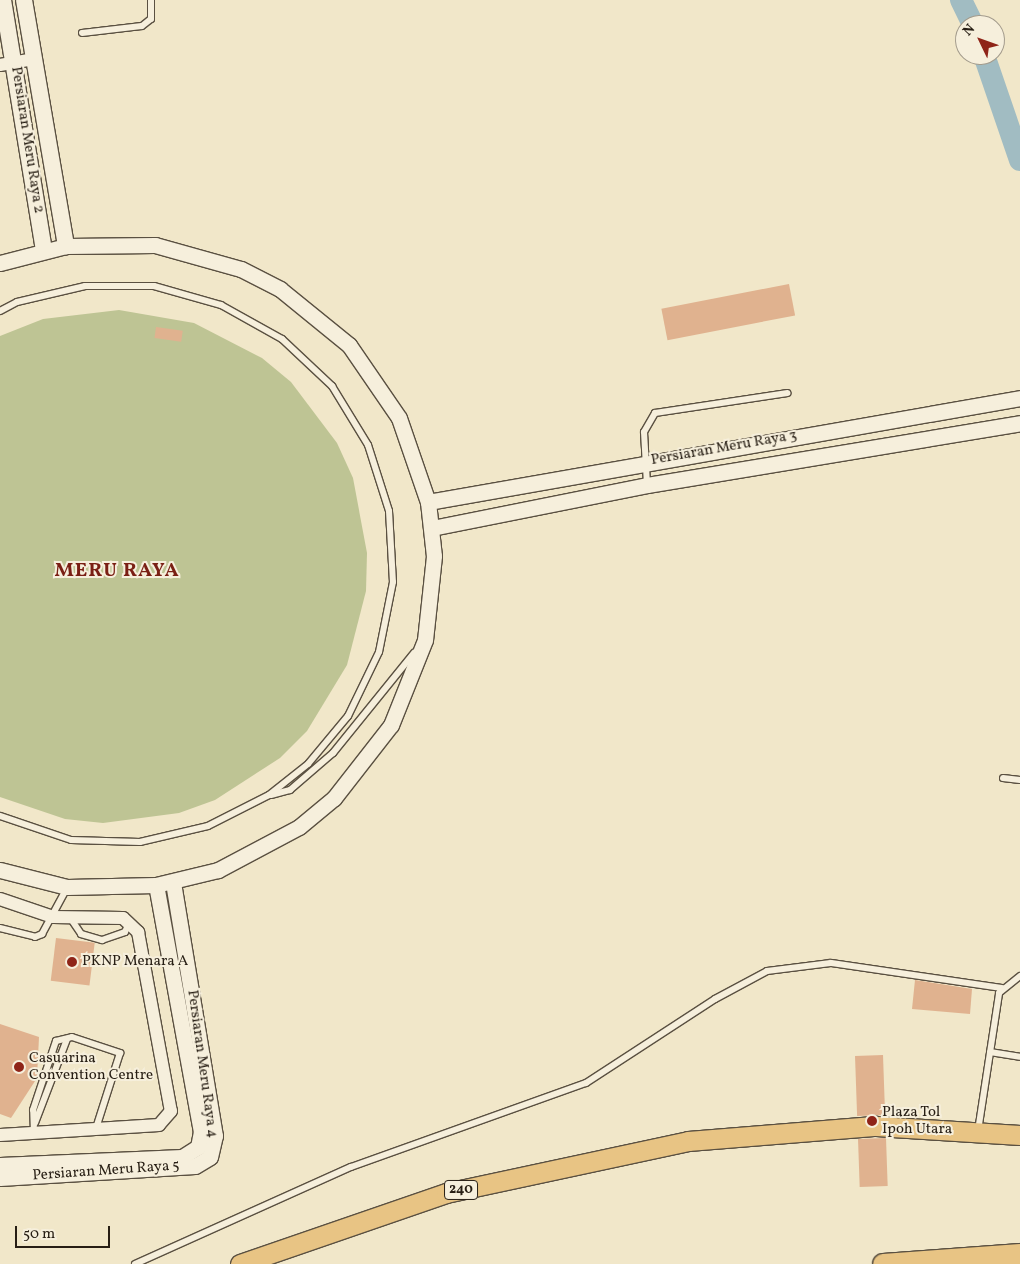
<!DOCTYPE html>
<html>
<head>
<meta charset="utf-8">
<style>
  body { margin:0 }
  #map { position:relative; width:1020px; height:1264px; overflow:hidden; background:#f1e7c9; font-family:Vollkorn,serif }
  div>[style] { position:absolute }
  .green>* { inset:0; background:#bec494 }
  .river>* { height:22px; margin:-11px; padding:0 11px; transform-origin:11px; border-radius:11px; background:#a1bcc2 }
  .building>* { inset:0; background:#e0b28f; transform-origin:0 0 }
  .roads { filter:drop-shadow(1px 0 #5a5041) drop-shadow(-1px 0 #5a5041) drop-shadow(0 1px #5a5041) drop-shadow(0 -1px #5a5041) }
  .service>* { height:6px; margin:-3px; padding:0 3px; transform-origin:3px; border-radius:3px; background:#f6efdc }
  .minor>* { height:12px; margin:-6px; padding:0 6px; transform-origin:6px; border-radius:6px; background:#f6efdc }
  .tertiary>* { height:15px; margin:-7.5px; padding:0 7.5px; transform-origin:7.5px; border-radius:7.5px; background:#f6efdc }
  .secondary>* { height:16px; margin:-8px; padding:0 8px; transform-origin:8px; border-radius:8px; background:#f6efdc }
  .primary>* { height:19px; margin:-9.5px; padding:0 9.5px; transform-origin:9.5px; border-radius:9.5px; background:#e8c484 }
  .motorway>* { height:21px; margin:-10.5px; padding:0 10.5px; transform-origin:10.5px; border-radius:10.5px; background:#e8c484 }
  .dots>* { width:14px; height:14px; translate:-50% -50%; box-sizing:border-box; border:2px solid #f6efdc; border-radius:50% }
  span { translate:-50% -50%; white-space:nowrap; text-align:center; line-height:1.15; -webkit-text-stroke:4px #f6efdc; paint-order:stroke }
  .shield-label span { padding:1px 4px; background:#f6efdc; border:1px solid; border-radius:4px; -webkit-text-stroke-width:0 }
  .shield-label { font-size:14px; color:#271e14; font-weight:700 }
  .street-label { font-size:15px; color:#271e14 }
  .poi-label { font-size:15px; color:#271e14 }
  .left { translate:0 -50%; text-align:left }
  .district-label { font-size:20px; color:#7a1f14; font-weight:700; letter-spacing:1px }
  .north { position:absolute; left:955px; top:15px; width:50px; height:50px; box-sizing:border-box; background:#f6efdc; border:1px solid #a39b8c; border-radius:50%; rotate:312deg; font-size:14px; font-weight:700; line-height:20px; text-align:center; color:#271e14 }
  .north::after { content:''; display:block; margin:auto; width:18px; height:22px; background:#8f2418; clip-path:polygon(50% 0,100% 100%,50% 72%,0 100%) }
  .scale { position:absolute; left:15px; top:1226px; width:95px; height:22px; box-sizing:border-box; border:2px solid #271e14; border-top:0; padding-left:6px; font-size:15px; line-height:18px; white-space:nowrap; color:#271e14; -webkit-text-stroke:4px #f6efdc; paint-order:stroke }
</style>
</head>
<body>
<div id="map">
  <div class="green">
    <div style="clip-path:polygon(119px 310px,194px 323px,262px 358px,291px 382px,337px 443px,353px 478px,367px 553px,366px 591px,347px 665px,307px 731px,280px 758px,215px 800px,179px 813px,103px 823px,65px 819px,0 797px,0 336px,43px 319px)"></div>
  </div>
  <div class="river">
    <div style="left:961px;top:0;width:28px;rotate:64deg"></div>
    <div style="left:984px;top:55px;width:111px;rotate:71.1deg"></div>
  </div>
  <div class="building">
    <div style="left:789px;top:284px;width:32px;height:130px;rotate:79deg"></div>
    <div style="left:156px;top:327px;width:27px;height:11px;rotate:8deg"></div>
    <div style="left:56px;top:938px;width:39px;height:43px;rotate:7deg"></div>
    <div style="clip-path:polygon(915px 980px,972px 989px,970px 1014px,912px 1009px)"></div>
    <div style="clip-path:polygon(0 1024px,39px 1037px,37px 1078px,11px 1118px,0 1114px)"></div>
    <div style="left:883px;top:1055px;width:60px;height:28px;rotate:88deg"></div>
    <div style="left:886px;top:1138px;width:48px;height:28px;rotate:88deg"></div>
  </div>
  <div class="roads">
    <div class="service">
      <div style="left:82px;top:33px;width:60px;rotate:-6.7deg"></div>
      <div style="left:142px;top:26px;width:11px;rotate:-38deg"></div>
      <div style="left:151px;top:19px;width:19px;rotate:-90deg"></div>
      <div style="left:0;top:311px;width:19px;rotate:-28deg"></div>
      <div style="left:17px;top:302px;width:70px;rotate:-13.2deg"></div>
      <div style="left:85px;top:286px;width:69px"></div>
      <div style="left:154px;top:286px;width:70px;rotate:15.8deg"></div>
      <div style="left:221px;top:305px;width:70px;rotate:29.1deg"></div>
      <div style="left:282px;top:339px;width:69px;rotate:43.2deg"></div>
      <div style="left:332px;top:386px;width:69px;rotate:58.6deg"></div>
      <div style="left:368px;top:445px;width:69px;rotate:72.3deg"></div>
      <div style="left:389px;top:511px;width:71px;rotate:86.8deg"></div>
      <div style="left:393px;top:582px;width:71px;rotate:101.3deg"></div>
      <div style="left:379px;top:652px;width:71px;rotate:115.8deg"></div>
      <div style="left:348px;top:716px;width:62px;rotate:129.8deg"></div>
      <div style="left:308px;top:764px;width:50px;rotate:141.5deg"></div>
      <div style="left:269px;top:795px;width:68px;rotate:153.1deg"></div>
      <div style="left:208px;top:826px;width:70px;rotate:166.8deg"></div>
      <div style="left:140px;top:842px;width:69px;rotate:-178.3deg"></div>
      <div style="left:71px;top:840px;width:75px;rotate:-161.3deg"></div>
      <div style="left:647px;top:484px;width:52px;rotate:-93.3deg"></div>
      <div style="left:644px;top:432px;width:22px;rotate:-60deg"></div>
      <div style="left:655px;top:413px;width:134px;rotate:-8.6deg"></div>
      <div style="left:1003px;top:778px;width:17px;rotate:7deg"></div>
      <div style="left:271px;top:795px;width:20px;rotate:-15deg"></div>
      <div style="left:290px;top:790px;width:57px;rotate:-40.7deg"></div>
      <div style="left:333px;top:753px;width:129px;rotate:-51deg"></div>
      <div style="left:71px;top:919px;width:18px;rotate:56deg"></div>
      <div style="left:81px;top:934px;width:22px;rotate:16deg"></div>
      <div style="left:102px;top:940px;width:24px;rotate:-19deg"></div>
      <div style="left:125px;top:932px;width:10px;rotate:-66deg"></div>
      <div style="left:0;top:928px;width:36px;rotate:14deg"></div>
      <div style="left:35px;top:937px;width:8px;rotate:-23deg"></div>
      <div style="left:42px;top:934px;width:52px;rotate:-61.5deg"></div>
      <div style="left:990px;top:1052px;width:30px;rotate:9deg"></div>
      <div style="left:35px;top:1123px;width:90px;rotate:-69.1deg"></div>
      <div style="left:978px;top:1131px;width:140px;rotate:-81.3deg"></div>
      <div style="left:999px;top:993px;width:27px;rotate:-39deg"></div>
      <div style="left:34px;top:1133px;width:23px;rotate:-92deg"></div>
      <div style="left:33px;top:1110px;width:73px;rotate:-71.6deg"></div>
      <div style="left:56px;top:1041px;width:16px;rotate:-14deg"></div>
      <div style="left:72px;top:1037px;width:51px;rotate:18.4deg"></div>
      <div style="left:120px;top:1053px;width:79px;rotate:107.7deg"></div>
      <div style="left:135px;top:1264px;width:237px;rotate:-24.2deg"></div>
      <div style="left:351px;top:1167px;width:250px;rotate:-19.7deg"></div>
      <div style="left:586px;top:1083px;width:154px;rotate:-33.1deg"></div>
      <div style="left:715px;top:999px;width:59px;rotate:-28.3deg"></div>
      <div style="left:767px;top:971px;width:64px;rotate:-7.1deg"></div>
      <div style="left:831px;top:963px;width:173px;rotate:8.3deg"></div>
    </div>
    <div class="minor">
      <div style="left:0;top:65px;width:35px;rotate:-10deg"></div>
      <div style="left:0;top:899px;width:56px;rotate:18.8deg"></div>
      <div style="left:53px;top:917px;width:70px;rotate:0.8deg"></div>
      <div style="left:123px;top:918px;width:21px;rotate:43deg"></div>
      <div style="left:138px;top:932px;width:182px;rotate:79.6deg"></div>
      <div style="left:171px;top:1111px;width:18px;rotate:131deg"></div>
      <div style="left:159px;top:1125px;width:159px;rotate:176.4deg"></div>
    </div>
    <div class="tertiary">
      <div style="left:0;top:263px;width:68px;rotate:-14.4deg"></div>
      <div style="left:66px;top:246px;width:89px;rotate:-0.6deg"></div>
      <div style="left:155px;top:245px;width:89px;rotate:15.6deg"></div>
      <div style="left:241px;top:269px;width:44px;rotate:27.1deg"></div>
      <div style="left:280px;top:289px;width:89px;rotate:39.1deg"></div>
      <div style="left:349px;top:345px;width:88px;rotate:55.6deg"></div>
      <div style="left:399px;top:418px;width:89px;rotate:71deg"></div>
      <div style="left:428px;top:502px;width:54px;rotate:83.7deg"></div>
      <div style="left:434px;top:556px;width:84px;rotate:96.1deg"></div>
      <div style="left:425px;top:640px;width:92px;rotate:111.8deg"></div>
      <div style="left:391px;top:725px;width:93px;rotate:128deg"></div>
      <div style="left:334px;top:798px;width:45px;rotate:140.4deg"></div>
      <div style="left:299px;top:827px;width:92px;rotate:152deg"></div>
      <div style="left:218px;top:870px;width:64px;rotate:166.4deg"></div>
      <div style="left:156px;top:885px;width:89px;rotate:178.7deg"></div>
      <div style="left:67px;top:887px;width:69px;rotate:-165.8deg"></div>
      <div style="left:428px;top:502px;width:601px;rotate:-9.96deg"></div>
      <div style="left:432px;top:528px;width:219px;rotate:-11.3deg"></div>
      <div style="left:647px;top:485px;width:378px;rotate:-9.4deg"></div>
      <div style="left:0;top:1165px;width:182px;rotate:-2.5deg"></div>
      <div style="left:182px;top:1157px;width:19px;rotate:-32deg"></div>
      <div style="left:198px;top:1147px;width:15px;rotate:-79deg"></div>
      <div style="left:201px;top:1132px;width:251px;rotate:-100.3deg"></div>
      <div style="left:0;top:1178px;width:195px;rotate:-3.5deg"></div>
      <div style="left:195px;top:1166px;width:17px;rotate:-31deg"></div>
      <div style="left:210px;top:1157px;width:22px;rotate:-77deg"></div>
      <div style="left:215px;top:1136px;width:257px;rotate:-99.4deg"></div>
    </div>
    <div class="secondary">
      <div style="left:3px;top:0;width:253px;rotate:80.7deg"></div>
      <div style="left:24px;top:0;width:250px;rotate:80.3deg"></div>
    </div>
    <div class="primary">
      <div style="left:240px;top:1264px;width:218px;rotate:-19deg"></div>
      <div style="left:446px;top:1193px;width:248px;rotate:-12.1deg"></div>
      <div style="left:688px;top:1141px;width:189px;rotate:-4.6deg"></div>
      <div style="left:876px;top:1126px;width:144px;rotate:3.6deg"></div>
    </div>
    <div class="motorway">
      <div style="left:883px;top:1264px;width:137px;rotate:-4.2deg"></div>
    </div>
  </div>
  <div class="dots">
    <div style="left:72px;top:962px;background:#8f2418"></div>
    <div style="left:19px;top:1067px;background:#8f2418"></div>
    <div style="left:872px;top:1121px;background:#8f2418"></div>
  </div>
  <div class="shield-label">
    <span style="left:461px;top:1190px">240</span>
  </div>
  <div class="street-label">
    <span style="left:27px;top:140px;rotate:81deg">Persiaran Meru Raya 2</span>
    <span style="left:724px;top:448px;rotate:-10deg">Persiaran Meru Raya 3</span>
    <span style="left:202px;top:1064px;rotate:82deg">Persiaran Meru Raya 4</span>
    <span style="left:106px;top:1171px;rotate:-4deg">Persiaran Meru Raya 5</span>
  </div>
  <div class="poi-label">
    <span class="left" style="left:82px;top:962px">PKNP Menara A</span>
    <span class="left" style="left:29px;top:1067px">Casuarina<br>Convention Centre</span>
    <span class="left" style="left:882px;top:1121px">Plaza Tol<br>Ipoh Utara</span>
  </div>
  <div class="district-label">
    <span style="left:117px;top:571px">MERU RAYA</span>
  </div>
  <div class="north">N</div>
  <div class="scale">50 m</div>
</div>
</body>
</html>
